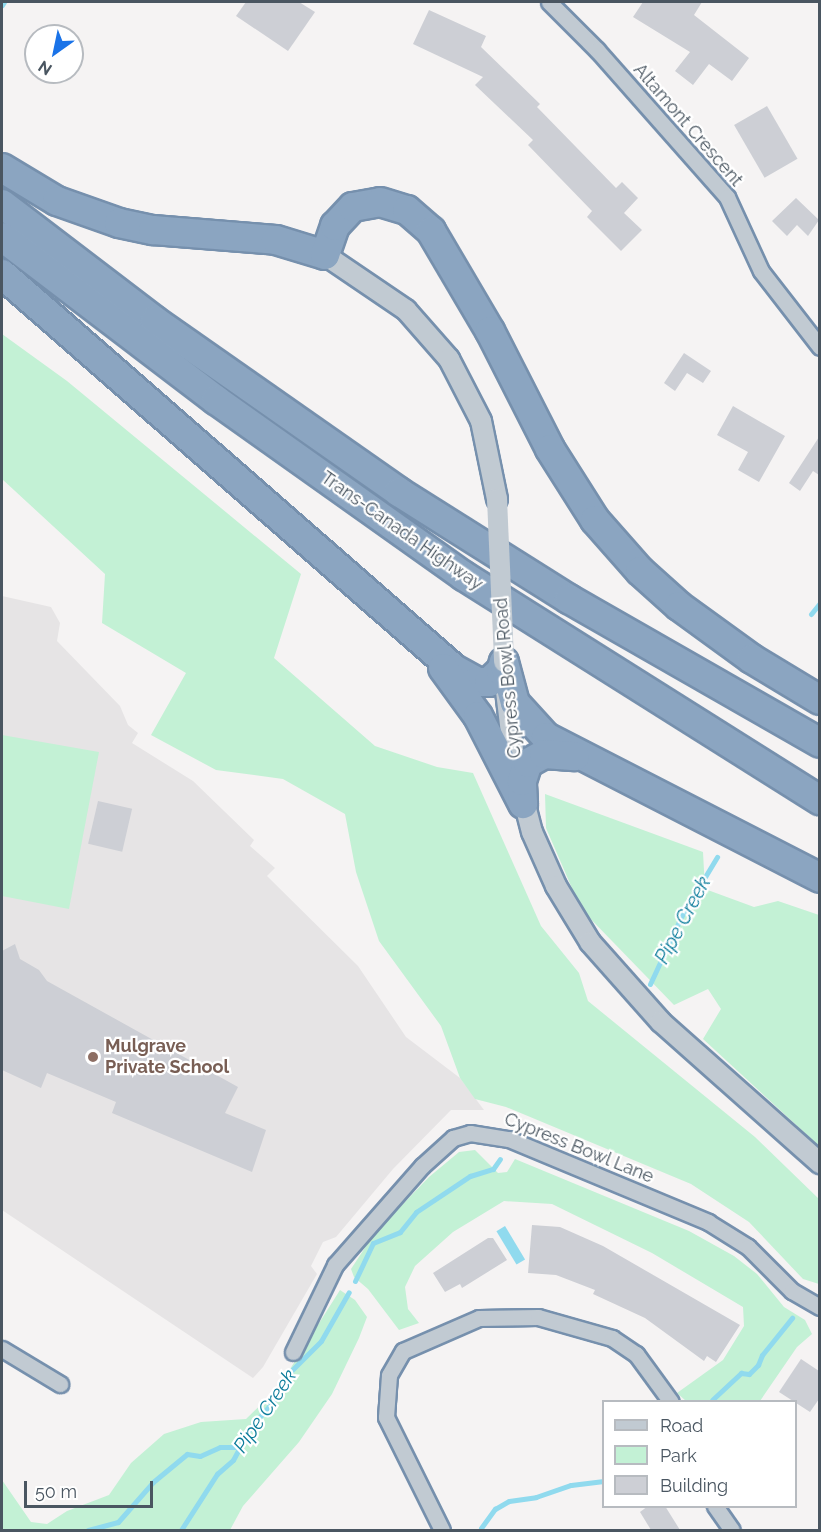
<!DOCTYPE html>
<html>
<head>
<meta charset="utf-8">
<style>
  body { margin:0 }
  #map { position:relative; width:821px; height:1532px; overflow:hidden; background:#f5f3f3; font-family:Raleway,sans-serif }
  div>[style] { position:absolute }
  .education>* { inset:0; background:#e6e4e5 }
  .green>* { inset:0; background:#c3f1d5 }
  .water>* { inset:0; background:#90daee; transform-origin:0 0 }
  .stream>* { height:5px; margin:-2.5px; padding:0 2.5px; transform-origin:2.5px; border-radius:2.5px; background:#90daee }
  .building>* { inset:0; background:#cdcfd5; transform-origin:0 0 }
  .roads { filter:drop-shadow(2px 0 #7690ad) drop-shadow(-2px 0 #7690ad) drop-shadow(0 2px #7690ad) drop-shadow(0 -2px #7690ad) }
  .minor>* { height:15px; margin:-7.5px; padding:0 7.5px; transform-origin:7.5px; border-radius:7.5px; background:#c1cad2 }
  .tertiary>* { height:20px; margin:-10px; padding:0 10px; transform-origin:10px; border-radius:10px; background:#c1cad2 }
  .motorway>* { height:28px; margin:-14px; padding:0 14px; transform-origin:14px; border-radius:14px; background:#8ba5c1 }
  .tertiary-bridge>* { height:20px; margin:-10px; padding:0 10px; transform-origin:10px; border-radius:10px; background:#c1cad2 }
  .dots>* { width:16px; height:16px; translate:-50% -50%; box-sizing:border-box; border:3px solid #fff; border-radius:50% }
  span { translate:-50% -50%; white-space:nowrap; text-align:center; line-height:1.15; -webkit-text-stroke:4.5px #fff; paint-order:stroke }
  .street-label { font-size:18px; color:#4a5661 }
  .education-label { font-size:18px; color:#785e54; font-weight:700 }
  .left { translate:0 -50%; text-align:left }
  .water-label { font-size:20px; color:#0c7c9b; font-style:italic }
  .frame { position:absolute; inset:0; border:3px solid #4a5661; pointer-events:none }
  .legend { position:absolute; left:602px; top:1400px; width:195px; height:108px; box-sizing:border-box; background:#fff; border:2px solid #b7bbc0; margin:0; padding:8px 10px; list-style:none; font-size:18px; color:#4a5661 }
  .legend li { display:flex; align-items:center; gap:12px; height:30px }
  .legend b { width:30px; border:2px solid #b7bbc0 }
  .north { position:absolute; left:24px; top:24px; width:60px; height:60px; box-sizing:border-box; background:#fff; border:2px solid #b7bbc0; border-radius:50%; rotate:213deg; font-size:16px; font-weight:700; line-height:24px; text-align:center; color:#4a5661 }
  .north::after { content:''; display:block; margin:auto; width:21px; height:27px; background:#1a73e8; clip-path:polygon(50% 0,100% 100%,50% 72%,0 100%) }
  .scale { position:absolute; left:24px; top:1481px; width:129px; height:27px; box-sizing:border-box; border:3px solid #4a5661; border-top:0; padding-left:8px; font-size:18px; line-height:21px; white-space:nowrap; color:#4a5661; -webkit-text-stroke:4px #fff; paint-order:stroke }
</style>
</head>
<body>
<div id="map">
  <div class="education">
    <div style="clip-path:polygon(2px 596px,51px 607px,60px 623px,57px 641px,120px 706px,128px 725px,138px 733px,132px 743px,193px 781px,254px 840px,250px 846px,275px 868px,267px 876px,358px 966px,406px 1037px,460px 1078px,484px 1110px,451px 1110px,393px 1169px,336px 1237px,323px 1242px,311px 1266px,317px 1274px,263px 1367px,253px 1378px,2px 1210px)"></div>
  </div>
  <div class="green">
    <div style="clip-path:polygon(2px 334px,67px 381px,301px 574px,274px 658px,375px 746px,437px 767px,473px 773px,541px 926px,579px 973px,588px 1001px,755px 1137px,819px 1199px,819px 1284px,803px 1279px,749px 1222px,691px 1184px,506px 1107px,475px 1099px,460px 1078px,441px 1026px,379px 941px,356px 872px,345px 814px,283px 779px,216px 770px,151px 735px,186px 673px,102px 623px,105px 574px,2px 479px)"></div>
    <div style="clip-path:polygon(2px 735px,99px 752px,69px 909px,2px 896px)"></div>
    <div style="clip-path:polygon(545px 794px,703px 852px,705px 889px,754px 907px,778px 901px,819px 915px,819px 1146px,703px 1039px,721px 1009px,708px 989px,674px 1005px,581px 909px,546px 828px)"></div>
    <div style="clip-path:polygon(475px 1150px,498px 1173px,507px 1172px,515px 1159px,689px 1231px,734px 1256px,757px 1274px,784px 1307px,805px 1320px,812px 1334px,797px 1347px,760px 1401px,686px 1401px,677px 1393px,723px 1360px,744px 1326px,743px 1307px,652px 1253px,552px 1204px,504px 1201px,453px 1232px,415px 1266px,405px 1287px,408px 1309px,419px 1323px,399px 1330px,368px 1289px,354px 1277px,351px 1269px,374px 1234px,429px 1177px,459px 1152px)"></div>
    <div style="clip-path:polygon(340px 1290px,355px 1300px,367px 1317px,359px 1338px,332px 1394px,299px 1442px,243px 1506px,230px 1530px,2px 1530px,2px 1480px,31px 1522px,47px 1524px,67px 1511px,109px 1495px,131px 1463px,164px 1434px,201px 1422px,246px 1419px,278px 1388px)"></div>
  </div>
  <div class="water">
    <div style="left:505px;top:1226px;width:39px;height:10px;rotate:59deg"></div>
  </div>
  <div class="stream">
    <div style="left:2px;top:5px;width:4px;rotate:-56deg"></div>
    <div style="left:811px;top:614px;width:14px;rotate:-51deg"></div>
    <div style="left:650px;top:984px;width:76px;rotate:-65.1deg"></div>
    <div style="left:682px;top:915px;width:68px;rotate:-58.9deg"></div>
    <div style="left:355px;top:1281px;width:42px;rotate:-64.7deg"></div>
    <div style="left:373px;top:1243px;width:29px;rotate:-22deg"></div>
    <div style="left:400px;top:1232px;width:26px;rotate:-51deg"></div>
    <div style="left:416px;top:1212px;width:65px;rotate:-33.7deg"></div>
    <div style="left:470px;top:1176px;width:24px;rotate:-17deg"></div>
    <div style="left:493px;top:1169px;width:12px;rotate:-55deg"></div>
    <div style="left:712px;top:1400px;width:40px;rotate:-43deg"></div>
    <div style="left:741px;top:1373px;width:8px;rotate:7deg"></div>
    <div style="left:749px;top:1374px;width:13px;rotate:-45deg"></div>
    <div style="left:758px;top:1365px;width:11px;rotate:-68deg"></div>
    <div style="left:762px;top:1355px;width:48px;rotate:-51deg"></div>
    <div style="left:481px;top:1528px;width:24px;rotate:-54deg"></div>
    <div style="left:495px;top:1509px;width:16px;rotate:-30deg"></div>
    <div style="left:509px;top:1501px;width:27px;rotate:-8deg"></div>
    <div style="left:536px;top:1497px;width:37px;rotate:-19deg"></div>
    <div style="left:571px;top:1485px;width:33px;rotate:-7deg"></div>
    <div style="left:88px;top:1530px;width:31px;rotate:-15deg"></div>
    <div style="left:118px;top:1522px;width:53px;rotate:-48.8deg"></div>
    <div style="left:153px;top:1482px;width:44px;rotate:-39.5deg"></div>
    <div style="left:187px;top:1454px;width:13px;rotate:9deg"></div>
    <div style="left:200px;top:1456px;width:22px;rotate:-24deg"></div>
    <div style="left:220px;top:1447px;width:20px"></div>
    <div style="left:181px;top:1530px;width:67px;rotate:-57.3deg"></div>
    <div style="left:217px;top:1474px;width:21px;rotate:-41deg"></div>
    <div style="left:233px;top:1460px;width:36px;rotate:-62deg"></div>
    <div style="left:250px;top:1428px;width:41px;rotate:-48.9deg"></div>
    <div style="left:277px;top:1397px;width:27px;rotate:-63deg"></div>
    <div style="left:289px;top:1373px;width:45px;rotate:-45deg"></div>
    <div style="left:321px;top:1341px;width:56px;rotate:-60.3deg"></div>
  </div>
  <div class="building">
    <div style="clip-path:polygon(246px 2px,299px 2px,315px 12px,288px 51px,236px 16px)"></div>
    <div style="clip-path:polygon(643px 2px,702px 2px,694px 15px,749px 58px,732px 81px,709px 64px,693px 85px,675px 71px,690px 52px,633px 17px)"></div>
    <div style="clip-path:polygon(429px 10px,486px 36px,481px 47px,540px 104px,537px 107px,616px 188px,622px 182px,638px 198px,624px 213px,642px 230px,621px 251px,587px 217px,592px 211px,528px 145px,533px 140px,475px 85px,483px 77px,413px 44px)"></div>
    <div style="left:767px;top:106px;width:61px;height:38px;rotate:60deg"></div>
    <div style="clip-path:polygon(796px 198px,819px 220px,808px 236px,797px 225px,787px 236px,772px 221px)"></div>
    <div style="clip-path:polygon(684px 353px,711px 371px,703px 383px,687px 373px,675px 391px,664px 383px)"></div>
    <div style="clip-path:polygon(733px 406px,785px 436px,759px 482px,738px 470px,748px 452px,717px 435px)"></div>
    <div style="clip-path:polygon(819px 437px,819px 475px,813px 471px,800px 491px,789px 483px)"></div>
    <div style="left:98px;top:801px;width:35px;height:44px;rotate:13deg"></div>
    <div style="clip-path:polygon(15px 944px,20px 959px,39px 970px,47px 981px,238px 1087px,225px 1113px,266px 1130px,252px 1172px,112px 1113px,116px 1102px,47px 1073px,41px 1088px,2px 1070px,2px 951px)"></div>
    <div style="clip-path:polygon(532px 1225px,560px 1227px,603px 1246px,740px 1325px,716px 1362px,707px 1356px,704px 1361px,645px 1318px,593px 1294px,595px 1290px,556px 1275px,528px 1273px)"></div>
    <div style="clip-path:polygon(488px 1238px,493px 1238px,507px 1260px,462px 1288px,460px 1284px,445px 1292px,433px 1273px)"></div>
    <div style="clip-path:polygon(801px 1359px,819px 1371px,819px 1399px,810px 1412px,779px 1392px)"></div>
    <div style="clip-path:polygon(648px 1506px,665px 1506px,680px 1530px,651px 1530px,640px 1512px)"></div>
  </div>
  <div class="roads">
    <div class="minor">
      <div style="left:549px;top:2px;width:68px;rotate:45deg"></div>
      <div style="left:597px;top:50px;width:196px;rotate:48.5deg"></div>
      <div style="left:727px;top:197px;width:81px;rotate:65.3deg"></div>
      <div style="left:761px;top:271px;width:96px;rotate:52.2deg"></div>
      <div style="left:2px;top:1349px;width:68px;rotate:31.1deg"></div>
      <div style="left:293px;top:1352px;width:97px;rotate:-64.2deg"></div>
      <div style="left:335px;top:1265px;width:132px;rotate:-48.7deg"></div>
      <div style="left:422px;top:1166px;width:42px;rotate:-42.1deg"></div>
      <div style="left:453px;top:1138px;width:18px;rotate:-16deg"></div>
      <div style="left:470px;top:1133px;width:39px;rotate:9deg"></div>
      <div style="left:509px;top:1139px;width:216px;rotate:22.6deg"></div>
      <div style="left:708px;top:1222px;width:47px;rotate:32deg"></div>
      <div style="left:748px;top:1247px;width:62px;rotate:45deg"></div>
      <div style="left:792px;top:1291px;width:32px;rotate:30deg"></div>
      <div style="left:715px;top:1506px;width:29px;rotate:55deg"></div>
      <div style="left:442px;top:1530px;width:126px;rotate:-116.4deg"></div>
      <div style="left:386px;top:1417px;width:42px;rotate:-85.9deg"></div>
      <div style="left:389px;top:1375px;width:28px;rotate:-60deg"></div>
      <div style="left:403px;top:1351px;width:83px;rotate:-23.5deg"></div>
      <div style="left:479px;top:1318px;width:59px;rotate:-1deg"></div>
      <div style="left:538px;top:1317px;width:77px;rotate:15.8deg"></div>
      <div style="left:612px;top:1338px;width:29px;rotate:34deg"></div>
      <div style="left:636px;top:1354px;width:59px;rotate:53.9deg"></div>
    </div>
    <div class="tertiary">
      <div style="left:325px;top:255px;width:98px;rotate:34.2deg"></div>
      <div style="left:406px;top:310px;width:65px;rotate:48.7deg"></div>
      <div style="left:449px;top:359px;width:70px;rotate:62.7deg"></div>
      <div style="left:481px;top:421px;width:80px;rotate:78.4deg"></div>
      <div style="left:506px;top:691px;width:76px;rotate:83.2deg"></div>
      <div style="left:515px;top:766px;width:68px;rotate:75.6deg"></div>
      <div style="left:532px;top:832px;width:59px;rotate:66deg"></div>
      <div style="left:556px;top:886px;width:66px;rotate:58.7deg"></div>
      <div style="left:590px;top:942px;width:107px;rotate:48.4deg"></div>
      <div style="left:661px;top:1022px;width:213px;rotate:41.6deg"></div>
    </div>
    <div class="motorway">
      <div style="left:2px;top:168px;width:64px;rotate:31deg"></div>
      <div style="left:57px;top:201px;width:66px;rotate:19.5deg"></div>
      <div style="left:119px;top:223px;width:35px;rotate:12deg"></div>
      <div style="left:153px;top:230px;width:123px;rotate:4.6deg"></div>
      <div style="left:276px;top:240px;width:51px;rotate:17deg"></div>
      <div style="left:325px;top:255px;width:31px;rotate:-71deg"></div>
      <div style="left:335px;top:226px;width:26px;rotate:-47deg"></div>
      <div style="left:353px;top:207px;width:27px;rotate:-10deg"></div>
      <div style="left:380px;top:202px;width:28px;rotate:17deg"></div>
      <div style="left:407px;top:210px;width:32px;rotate:41deg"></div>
      <div style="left:431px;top:231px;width:116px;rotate:59.5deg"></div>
      <div style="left:490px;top:331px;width:132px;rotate:63deg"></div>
      <div style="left:550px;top:449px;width:84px;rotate:57.6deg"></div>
      <div style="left:595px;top:520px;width:68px;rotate:48.6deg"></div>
      <div style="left:640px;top:571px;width:52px;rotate:41.9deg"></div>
      <div style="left:679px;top:606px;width:90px;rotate:36deg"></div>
      <div style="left:752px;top:659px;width:79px;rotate:31.1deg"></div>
      <div style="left:2px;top:204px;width:193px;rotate:37.4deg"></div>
      <div style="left:155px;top:321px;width:298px;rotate:35deg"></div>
      <div style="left:399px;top:492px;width:201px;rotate:32.2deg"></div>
      <div style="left:569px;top:599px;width:289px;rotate:29.8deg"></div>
      <div style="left:2px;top:237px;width:269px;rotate:37.3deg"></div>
      <div style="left:216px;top:400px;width:304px;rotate:35.4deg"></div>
      <div style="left:464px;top:576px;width:421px;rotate:32.2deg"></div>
      <div style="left:2px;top:274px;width:600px;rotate:41.15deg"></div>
      <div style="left:454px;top:669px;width:26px;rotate:29deg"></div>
      <div style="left:477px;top:682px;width:12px"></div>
      <div style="left:489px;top:682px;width:16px;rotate:-43deg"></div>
      <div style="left:501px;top:671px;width:9px;rotate:-72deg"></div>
      <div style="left:504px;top:662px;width:42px;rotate:75deg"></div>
      <div style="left:515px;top:703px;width:46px;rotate:47.6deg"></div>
      <div style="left:546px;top:737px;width:308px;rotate:27.2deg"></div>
      <div style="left:443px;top:668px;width:59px;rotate:53.9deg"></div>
      <div style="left:478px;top:716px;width:99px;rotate:62.9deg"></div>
      <div style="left:523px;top:803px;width:22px;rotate:-93deg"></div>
      <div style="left:522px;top:781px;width:19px;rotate:-72deg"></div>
      <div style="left:528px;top:763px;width:18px;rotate:-29deg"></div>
      <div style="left:544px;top:754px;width:31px;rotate:4deg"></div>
    </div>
  </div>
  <div class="tertiary-bridge">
    <div style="left:497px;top:499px;width:163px;rotate:87.5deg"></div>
  </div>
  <div class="dots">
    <div style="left:93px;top:1057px;background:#8d6e63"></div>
  </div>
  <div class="street-label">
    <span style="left:688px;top:125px;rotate:49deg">Altamont Crescent</span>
    <span style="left:402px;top:531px;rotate:35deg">Trans-Canada Highway</span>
    <span style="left:508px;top:678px;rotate:-95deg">Cypress Bowl Road</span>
    <span style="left:579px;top:1148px;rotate:22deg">Cypress Bowl Lane</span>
  </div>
  <div class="education-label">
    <span class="left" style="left:105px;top:1057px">Mulgrave<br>Private School</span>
  </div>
  <div class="water-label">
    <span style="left:683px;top:920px;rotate:-62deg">Pipe Creek</span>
    <span style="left:265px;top:1411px;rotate:-56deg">Pipe Creek</span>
  </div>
  <div class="frame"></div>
  <ul class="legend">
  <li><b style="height:8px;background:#c1cad2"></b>Road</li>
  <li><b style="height:16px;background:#c3f1d5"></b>Park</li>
  <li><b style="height:16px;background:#cdcfd5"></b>Building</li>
  </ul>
  <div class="north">N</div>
  <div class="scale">50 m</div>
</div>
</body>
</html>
